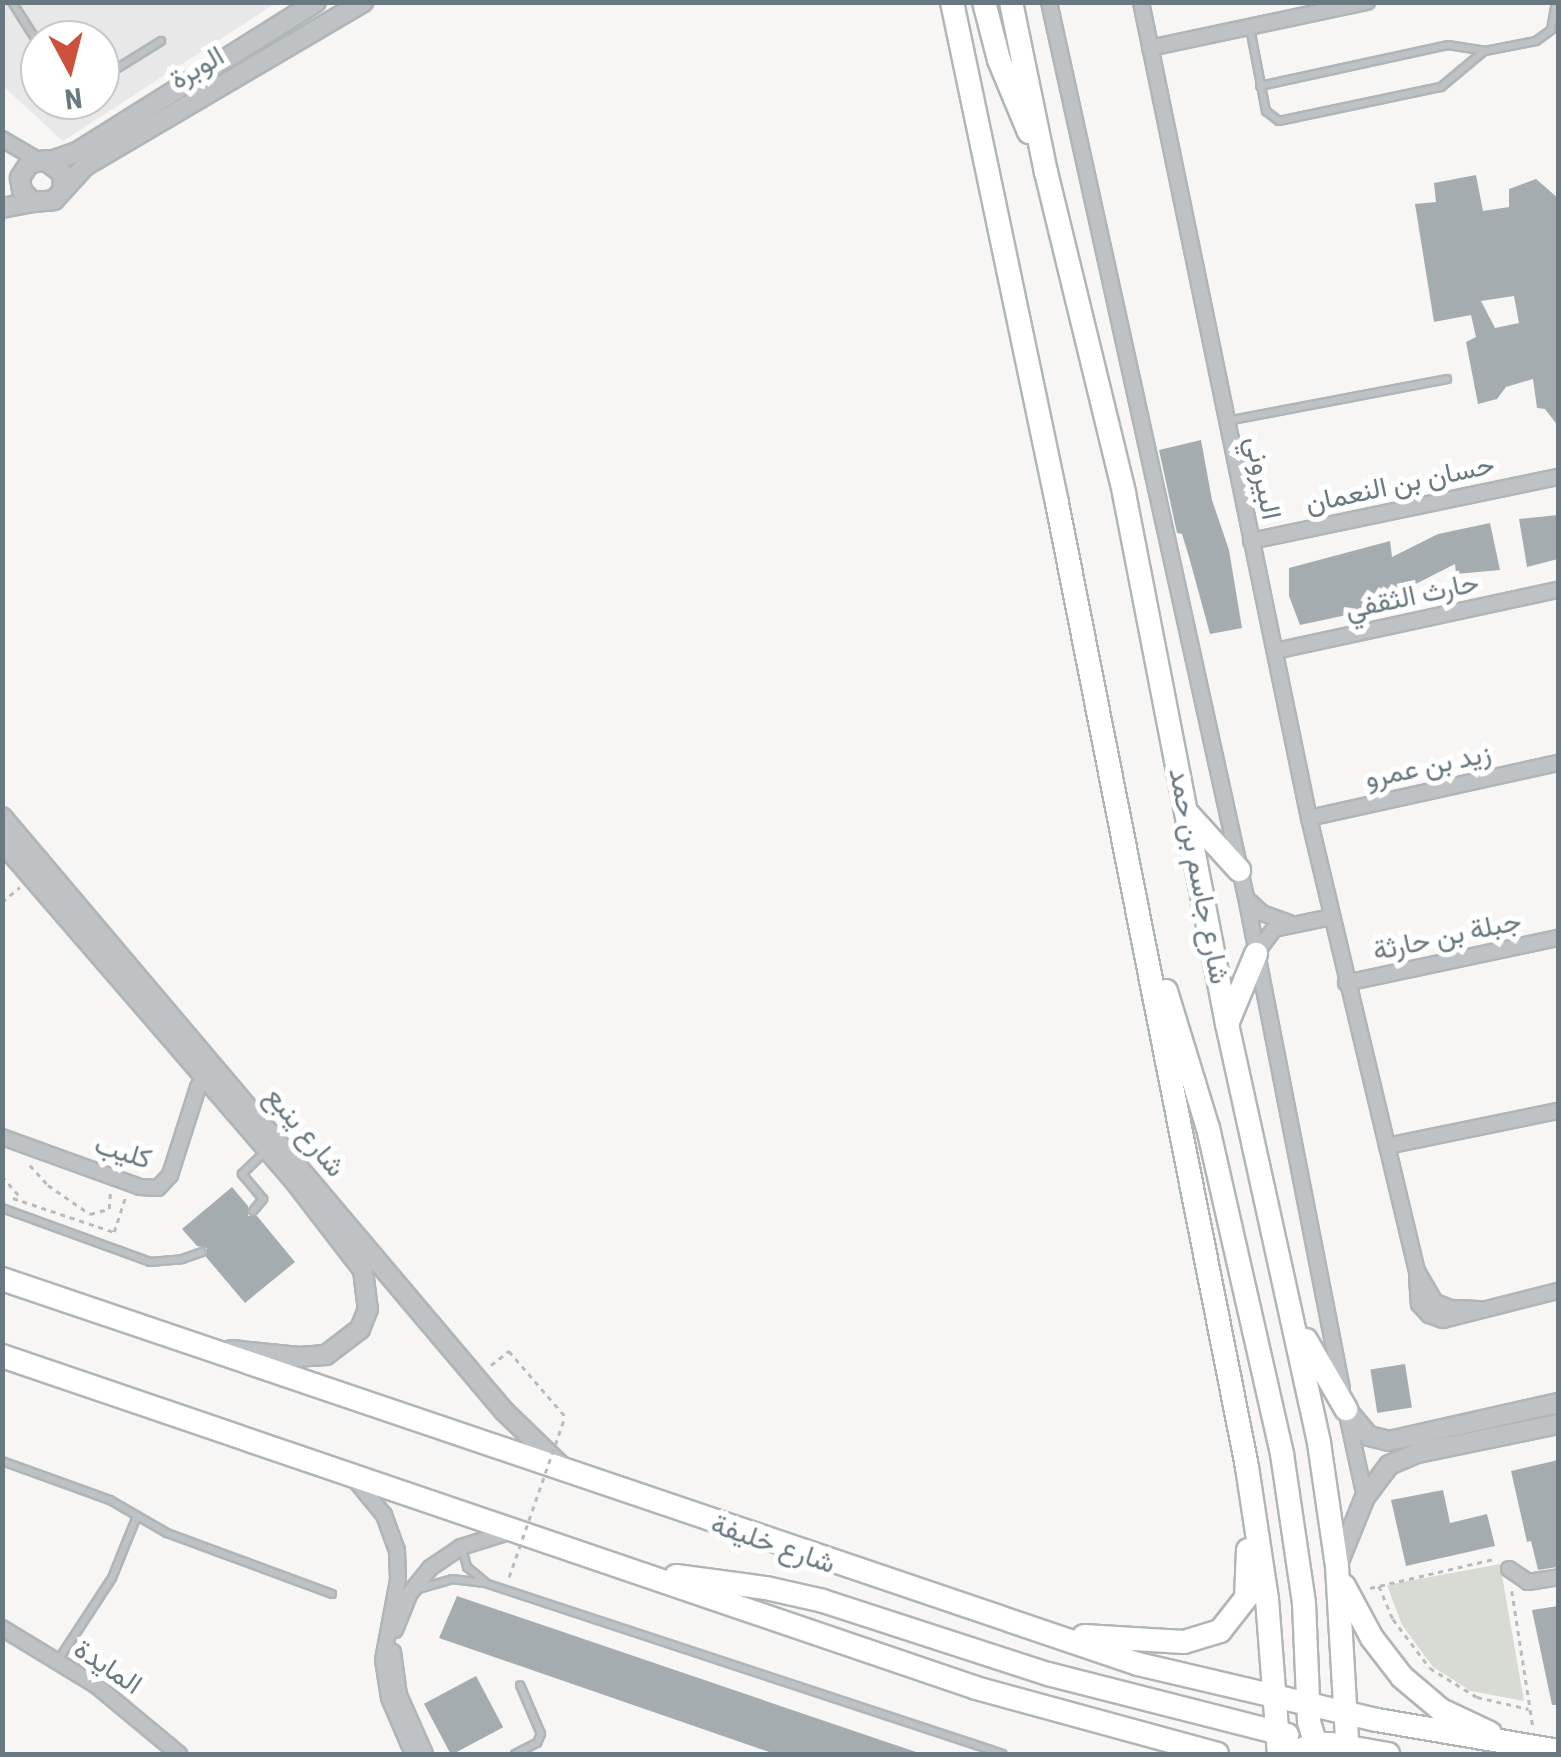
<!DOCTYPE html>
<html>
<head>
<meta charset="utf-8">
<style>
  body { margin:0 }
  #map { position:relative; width:1561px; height:1757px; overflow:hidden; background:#f7f6f4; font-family:"Roboto Condensed",Vazirmatn,sans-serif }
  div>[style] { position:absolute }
  .built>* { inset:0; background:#e7e8e7 }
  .green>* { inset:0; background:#d7dbd4 }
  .building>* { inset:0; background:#a4acb0; transform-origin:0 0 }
  .path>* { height:2.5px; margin-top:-1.25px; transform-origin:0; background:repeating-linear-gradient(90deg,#b8bbbd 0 5px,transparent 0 10px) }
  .roads { filter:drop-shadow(2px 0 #b0b5b7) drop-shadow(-2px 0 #b0b5b7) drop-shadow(0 2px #b0b5b7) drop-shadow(0 -2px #b0b5b7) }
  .service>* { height:6px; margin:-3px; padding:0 3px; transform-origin:3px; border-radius:3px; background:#bec2c5 }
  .minor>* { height:14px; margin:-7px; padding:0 7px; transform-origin:7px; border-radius:7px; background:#bec2c5 }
  .tertiary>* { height:18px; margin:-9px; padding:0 9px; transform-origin:9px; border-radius:9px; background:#bec2c5 }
  .primary>* { height:22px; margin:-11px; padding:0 11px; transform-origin:11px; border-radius:11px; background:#fff }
  .path-bridge>* { height:2.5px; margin-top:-1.25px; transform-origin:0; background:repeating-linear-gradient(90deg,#b8bbbd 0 5px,transparent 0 10px) }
  span { translate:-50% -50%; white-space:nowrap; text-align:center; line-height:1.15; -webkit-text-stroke:10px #fff; paint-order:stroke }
  .street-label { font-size:28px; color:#697981 }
  .frame { position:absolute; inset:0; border:5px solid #697981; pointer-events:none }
  .north { position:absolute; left:20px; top:20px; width:100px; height:100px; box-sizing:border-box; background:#fff; border:2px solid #c3c9cd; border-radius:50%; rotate:173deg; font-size:28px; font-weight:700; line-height:40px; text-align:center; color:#697981 }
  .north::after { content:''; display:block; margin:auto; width:35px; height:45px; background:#cd503d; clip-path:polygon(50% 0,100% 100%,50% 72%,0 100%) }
</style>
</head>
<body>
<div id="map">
  <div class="built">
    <div style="clip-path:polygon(evenodd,2px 3px,276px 3px,63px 141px,3px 86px,2px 3px,40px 40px,100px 40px,100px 100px,40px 100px,40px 40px)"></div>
  </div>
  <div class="green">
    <div style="clip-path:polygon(1500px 1564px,1524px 1701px,1471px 1691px,1433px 1667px,1402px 1625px,1387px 1585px)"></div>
  </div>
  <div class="building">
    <div style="clip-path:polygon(evenodd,1476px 175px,1483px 211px,1509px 207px,1509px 189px,1536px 179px,1558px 198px,1558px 426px,1545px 409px,1537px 408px,1533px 379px,1506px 387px,1497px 399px,1478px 404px,1466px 342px,1476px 337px,1471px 315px,1434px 322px,1415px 204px,1436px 202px,1434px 183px,1476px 175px,1514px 296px,1519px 323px,1495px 328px,1481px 301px,1514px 296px)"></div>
    <div style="clip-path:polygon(1201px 440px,1212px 500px,1229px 550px,1242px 628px,1210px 634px,1189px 557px,1182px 534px,1177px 533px,1159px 450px)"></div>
    <div style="clip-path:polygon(1558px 515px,1558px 559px,1527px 567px,1519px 519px)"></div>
    <div style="clip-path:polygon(1490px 523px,1500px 570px,1456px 574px,1455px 564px,1396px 594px,1398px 604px,1300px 625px,1289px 596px,1289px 568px,1390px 541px,1392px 557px,1438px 534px)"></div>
    <div style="clip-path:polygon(232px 1187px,248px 1206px,248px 1216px,257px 1216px,295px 1262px,245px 1303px,206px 1257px,207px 1248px,197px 1246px,182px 1229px)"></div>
    <div style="left:1405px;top:1364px;width:44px;height:35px;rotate:81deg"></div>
    <div style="clip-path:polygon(1558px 1460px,1558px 1567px,1538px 1570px,1531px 1541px,1527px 1542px,1511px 1471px)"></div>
    <div style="clip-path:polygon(1443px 1490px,1450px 1523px,1487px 1514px,1495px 1546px,1406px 1566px,1391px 1500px)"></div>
    <div style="clip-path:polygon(457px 1596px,916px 1752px,916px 1754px,775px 1754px,439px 1638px)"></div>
    <div style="clip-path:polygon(1558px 1606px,1558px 1705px,1552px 1705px,1532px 1610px)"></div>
    <div style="left:476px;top:1676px;width:58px;height:59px;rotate:62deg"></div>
  </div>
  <div class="path">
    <div style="left:2px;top:902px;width:23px;rotate:-40deg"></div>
    <div style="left:30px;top:1165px;width:27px;rotate:48deg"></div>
    <div style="left:48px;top:1185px;width:51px;rotate:34.6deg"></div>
    <div style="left:90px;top:1214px;width:20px;rotate:-15deg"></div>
    <div style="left:109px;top:1209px;width:16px;rotate:-86deg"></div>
    <div style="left:2px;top:1176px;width:29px;rotate:49deg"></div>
    <div style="left:13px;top:1198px;width:107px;rotate:18.6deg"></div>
    <div style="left:114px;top:1232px;width:36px;rotate:-72deg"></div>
    <div style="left:491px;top:1365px;width:23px;rotate:-38deg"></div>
    <div style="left:509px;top:1351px;width:86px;rotate:49.3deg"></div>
    <div style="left:1379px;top:1586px;width:36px;rotate:67deg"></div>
    <div style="left:1393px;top:1619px;width:61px;rotate:52.9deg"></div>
    <div style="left:1430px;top:1668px;width:55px;rotate:31.7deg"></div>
    <div style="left:1477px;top:1697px;width:53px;rotate:13deg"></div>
    <div style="left:1370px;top:1588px;width:127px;rotate:-13.2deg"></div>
    <div style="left:1512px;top:1591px;width:138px;rotate:81.2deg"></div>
  </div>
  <div class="roads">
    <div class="service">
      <div style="left:12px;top:2px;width:52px;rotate:57.5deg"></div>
      <div style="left:1250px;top:28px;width:85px;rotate:79.1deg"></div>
      <div style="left:1266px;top:111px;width:16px;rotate:38deg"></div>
      <div style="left:1279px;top:121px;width:166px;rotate:-11.9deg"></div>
      <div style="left:1441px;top:87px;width:55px;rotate:-39.8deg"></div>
      <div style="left:100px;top:79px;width:72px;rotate:-31.9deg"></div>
      <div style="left:1260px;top:86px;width:192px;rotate:-12.3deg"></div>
      <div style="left:1448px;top:45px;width:37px;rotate:9deg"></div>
      <div style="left:1485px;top:51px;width:52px;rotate:-11.1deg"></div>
      <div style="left:1536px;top:41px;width:19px;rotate:-36deg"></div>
      <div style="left:1551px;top:30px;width:28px;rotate:-80deg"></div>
      <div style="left:1227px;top:421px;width:224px;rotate:-10.8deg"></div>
      <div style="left:2px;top:1208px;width:158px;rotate:20deg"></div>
      <div style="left:150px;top:1262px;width:32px;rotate:-5deg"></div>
      <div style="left:182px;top:1259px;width:21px;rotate:-19deg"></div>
      <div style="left:253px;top:1211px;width:16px;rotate:-50deg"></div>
      <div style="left:263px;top:1199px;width:33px;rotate:-130deg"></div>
      <div style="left:242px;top:1174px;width:35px;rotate:-44deg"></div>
      <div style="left:2px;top:1461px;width:115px;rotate:19.9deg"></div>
      <div style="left:110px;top:1500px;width:66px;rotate:30.1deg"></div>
      <div style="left:167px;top:1533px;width:176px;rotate:20.3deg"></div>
      <div style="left:462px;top:1549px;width:19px;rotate:74deg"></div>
      <div style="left:467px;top:1567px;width:23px;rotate:40deg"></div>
      <div style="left:418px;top:1589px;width:35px;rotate:-16deg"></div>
      <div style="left:452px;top:1579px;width:33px;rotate:7deg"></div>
      <div style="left:485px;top:1583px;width:545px;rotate:18.27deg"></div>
      <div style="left:57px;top:1662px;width:100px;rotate:-56.8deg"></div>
      <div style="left:112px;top:1578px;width:67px;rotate:-68deg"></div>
      <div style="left:515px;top:1754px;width:25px;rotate:-27deg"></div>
      <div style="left:537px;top:1743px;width:10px;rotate:-66deg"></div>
      <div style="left:541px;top:1734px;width:53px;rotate:-113.2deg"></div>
    </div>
    <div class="minor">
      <div style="left:1049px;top:2px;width:916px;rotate:77.59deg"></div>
      <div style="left:1246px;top:897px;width:501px;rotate:78.96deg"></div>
      <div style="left:1141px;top:2px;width:833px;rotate:78.37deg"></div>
      <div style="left:1309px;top:818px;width:466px;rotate:76.6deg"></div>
      <div style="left:1417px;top:1271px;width:36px;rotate:60deg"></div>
      <div style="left:1435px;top:1302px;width:17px;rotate:21deg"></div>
      <div style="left:1451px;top:1308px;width:28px;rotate:2deg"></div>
      <div style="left:1150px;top:48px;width:222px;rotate:-12deg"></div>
      <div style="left:2px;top:139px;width:42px;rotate:30.3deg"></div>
      <div style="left:1251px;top:541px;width:314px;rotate:-11.8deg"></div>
      <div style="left:1275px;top:651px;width:289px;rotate:-12.2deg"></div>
      <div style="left:1309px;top:818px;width:255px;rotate:-12.5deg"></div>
      <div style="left:1247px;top:899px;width:21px;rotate:43deg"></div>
      <div style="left:1262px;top:913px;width:29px;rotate:20deg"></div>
      <div style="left:1256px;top:953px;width:30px;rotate:-53deg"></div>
      <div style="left:1274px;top:929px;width:58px;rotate:-11.9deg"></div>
      <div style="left:1346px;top:983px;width:217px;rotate:-12deg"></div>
      <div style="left:2px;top:1137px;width:147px;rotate:19.9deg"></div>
      <div style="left:140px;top:1187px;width:18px;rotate:3deg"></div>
      <div style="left:158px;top:1188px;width:18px;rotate:-47deg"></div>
      <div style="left:170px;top:1175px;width:92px;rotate:-72.3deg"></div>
      <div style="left:198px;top:1087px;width:20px;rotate:-53deg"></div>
      <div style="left:1387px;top:1146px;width:175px;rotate:-11.6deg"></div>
      <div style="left:1417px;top:1277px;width:27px;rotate:86deg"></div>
      <div style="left:1419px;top:1304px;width:15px;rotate:48deg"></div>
      <div style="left:1429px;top:1315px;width:15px;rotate:20deg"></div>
      <div style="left:1443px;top:1320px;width:119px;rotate:-14.2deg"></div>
      <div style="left:1346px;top:1410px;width:89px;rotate:77.7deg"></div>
      <div style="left:357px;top:1482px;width:43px;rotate:50.7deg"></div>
      <div style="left:384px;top:1515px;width:37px;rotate:70deg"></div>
      <div style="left:397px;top:1550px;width:30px;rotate:88deg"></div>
      <div style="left:398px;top:1580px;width:81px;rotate:100.6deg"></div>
      <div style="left:383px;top:1660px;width:38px;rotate:81deg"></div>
      <div style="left:389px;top:1698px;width:61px;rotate:66.8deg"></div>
      <div style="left:1509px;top:1569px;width:23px;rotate:34deg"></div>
      <div style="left:1528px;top:1582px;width:30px;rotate:-9deg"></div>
      <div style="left:2px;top:1628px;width:111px;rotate:31.4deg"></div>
      <div style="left:97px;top:1686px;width:107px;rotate:39.7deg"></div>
      <div style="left:395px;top:1630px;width:40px;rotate:-68deg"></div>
      <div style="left:410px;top:1593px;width:32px;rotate:-51deg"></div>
      <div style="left:430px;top:1568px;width:37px;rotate:-34deg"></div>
      <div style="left:461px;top:1547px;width:53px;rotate:-17.4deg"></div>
      <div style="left:393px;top:1652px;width:43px;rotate:82.1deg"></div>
      <div style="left:399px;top:1695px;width:64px;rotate:66.2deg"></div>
    </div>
    <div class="tertiary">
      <div style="left:51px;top:161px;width:28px;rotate:-19deg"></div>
      <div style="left:77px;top:152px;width:282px;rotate:-32.1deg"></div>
      <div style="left:63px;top:188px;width:15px;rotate:-94deg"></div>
      <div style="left:62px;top:173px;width:21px;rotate:-143deg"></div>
      <div style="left:45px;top:160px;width:16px;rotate:166deg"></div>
      <div style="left:29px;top:164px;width:17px;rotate:123deg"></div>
      <div style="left:20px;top:178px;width:13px;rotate:81deg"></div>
      <div style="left:22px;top:191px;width:16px;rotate:45deg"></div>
      <div style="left:33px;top:202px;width:21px;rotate:-5deg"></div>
      <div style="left:54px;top:200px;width:46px;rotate:-47.6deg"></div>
      <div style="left:85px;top:166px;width:323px;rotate:-30.5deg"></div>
      <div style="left:2px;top:208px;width:32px;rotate:-11deg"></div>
      <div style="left:2px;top:817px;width:778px;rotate:49.8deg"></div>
      <div style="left:504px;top:1411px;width:79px;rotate:44deg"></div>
      <div style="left:2px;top:842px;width:445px;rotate:49.2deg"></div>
      <div style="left:293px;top:1179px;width:115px;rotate:52.4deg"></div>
      <div style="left:363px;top:1270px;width:39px;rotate:83deg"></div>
      <div style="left:368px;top:1309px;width:22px;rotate:112deg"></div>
      <div style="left:360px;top:1329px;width:43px;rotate:142.6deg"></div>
      <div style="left:326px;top:1355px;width:27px;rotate:176deg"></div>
      <div style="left:299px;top:1357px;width:68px;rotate:-174.1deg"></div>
      <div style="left:1346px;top:1409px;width:35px;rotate:50deg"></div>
      <div style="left:1369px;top:1436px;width:21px;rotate:14deg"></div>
      <div style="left:1389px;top:1441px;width:173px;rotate:-12.7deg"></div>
      <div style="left:1337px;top:1566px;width:74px;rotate:-67.9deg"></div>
      <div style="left:1365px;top:1497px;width:40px;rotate:-53deg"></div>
      <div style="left:1389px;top:1465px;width:30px;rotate:-23deg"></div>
      <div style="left:1417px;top:1453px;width:144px;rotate:-11.6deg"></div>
    </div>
    <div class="primary">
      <div style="left:952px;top:2px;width:512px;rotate:78.16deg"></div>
      <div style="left:1057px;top:503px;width:983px;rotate:78.85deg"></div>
      <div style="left:1247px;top:1467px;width:134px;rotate:81.4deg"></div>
      <div style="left:1267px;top:1599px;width:155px;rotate:85.6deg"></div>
      <div style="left:984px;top:2px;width:60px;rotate:75.5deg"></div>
      <div style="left:999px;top:60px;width:78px;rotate:67.4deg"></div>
      <div style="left:1011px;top:2px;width:174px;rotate:78.4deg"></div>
      <div style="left:1046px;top:172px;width:330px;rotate:76.3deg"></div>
      <div style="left:1124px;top:493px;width:541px;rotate:79.02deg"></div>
      <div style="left:1227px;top:1024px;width:429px;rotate:77.6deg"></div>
      <div style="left:1319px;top:1443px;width:124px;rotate:81.7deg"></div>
      <div style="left:1337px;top:1566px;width:188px;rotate:86.7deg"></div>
      <div style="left:1188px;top:814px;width:76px;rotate:47.7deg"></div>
      <div style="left:1166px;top:991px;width:143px;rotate:73deg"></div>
      <div style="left:1208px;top:1128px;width:334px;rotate:77.2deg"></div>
      <div style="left:1282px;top:1454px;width:151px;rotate:81.6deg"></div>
      <div style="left:1304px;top:1603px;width:119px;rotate:87.6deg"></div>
      <div style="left:1309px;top:1722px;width:34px;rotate:73deg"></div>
      <div style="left:1227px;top:1024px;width:76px;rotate:-67.5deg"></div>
      <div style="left:2px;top:1279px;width:1199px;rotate:18.72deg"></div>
      <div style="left:1138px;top:1664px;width:245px;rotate:13.2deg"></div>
      <div style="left:1377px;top:1720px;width:184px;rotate:9.7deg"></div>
      <div style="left:1306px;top:1340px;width:80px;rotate:59.9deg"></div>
      <div style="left:2px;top:1356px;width:1029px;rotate:18.82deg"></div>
      <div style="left:976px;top:1688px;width:250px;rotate:15.3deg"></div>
      <div style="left:676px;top:1576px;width:91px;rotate:7.6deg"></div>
      <div style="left:766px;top:1588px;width:58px;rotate:12.8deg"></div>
      <div style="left:823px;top:1601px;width:237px;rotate:18deg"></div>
      <div style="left:1048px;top:1674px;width:247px;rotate:14.3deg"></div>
      <div style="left:1344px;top:1586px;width:59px;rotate:61.7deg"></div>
      <div style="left:1372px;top:1638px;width:49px;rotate:52.4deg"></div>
      <div style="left:1402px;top:1677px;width:51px;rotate:40.2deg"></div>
      <div style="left:1441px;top:1710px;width:54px;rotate:25.1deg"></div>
      <div style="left:1084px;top:1636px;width:100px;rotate:3.4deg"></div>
      <div style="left:1184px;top:1642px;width:38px;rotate:-17deg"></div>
      <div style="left:1220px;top:1631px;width:42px;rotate:-51.8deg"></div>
      <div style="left:1246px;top:1598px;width:48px;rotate:-87.6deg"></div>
      <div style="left:1291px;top:1754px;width:25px;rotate:-23deg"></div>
      <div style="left:1314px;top:1744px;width:17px"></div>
      <div style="left:1331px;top:1744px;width:58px;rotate:10deg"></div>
    </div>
  </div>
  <div class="path-bridge">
    <div style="left:509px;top:1577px;width:170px;rotate:-70.8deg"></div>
  </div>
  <div class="street-label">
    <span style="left:197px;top:68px;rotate:-30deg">الوبرة</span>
    <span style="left:1263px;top:478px;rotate:78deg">البيروني</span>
    <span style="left:1400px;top:484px;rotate:-12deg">حسان بن النعمان</span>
    <span style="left:1412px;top:596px;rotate:-12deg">حارث الثقفي</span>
    <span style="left:1428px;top:766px;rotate:-12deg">زيد بن عمرو</span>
    <span style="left:1199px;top:876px;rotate:79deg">شارع جاسم بن حمد</span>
    <span style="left:1447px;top:936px;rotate:-12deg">جبلة بن حارثة</span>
    <span style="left:305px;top:1132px;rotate:50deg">شارع ينبع</span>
    <span style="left:123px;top:1152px;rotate:17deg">كليب</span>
    <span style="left:773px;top:1544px;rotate:19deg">شارع خليفة</span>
    <span style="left:108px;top:1667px;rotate:34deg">المايدة</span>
  </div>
  <div class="frame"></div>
  <div class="north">N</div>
</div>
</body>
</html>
